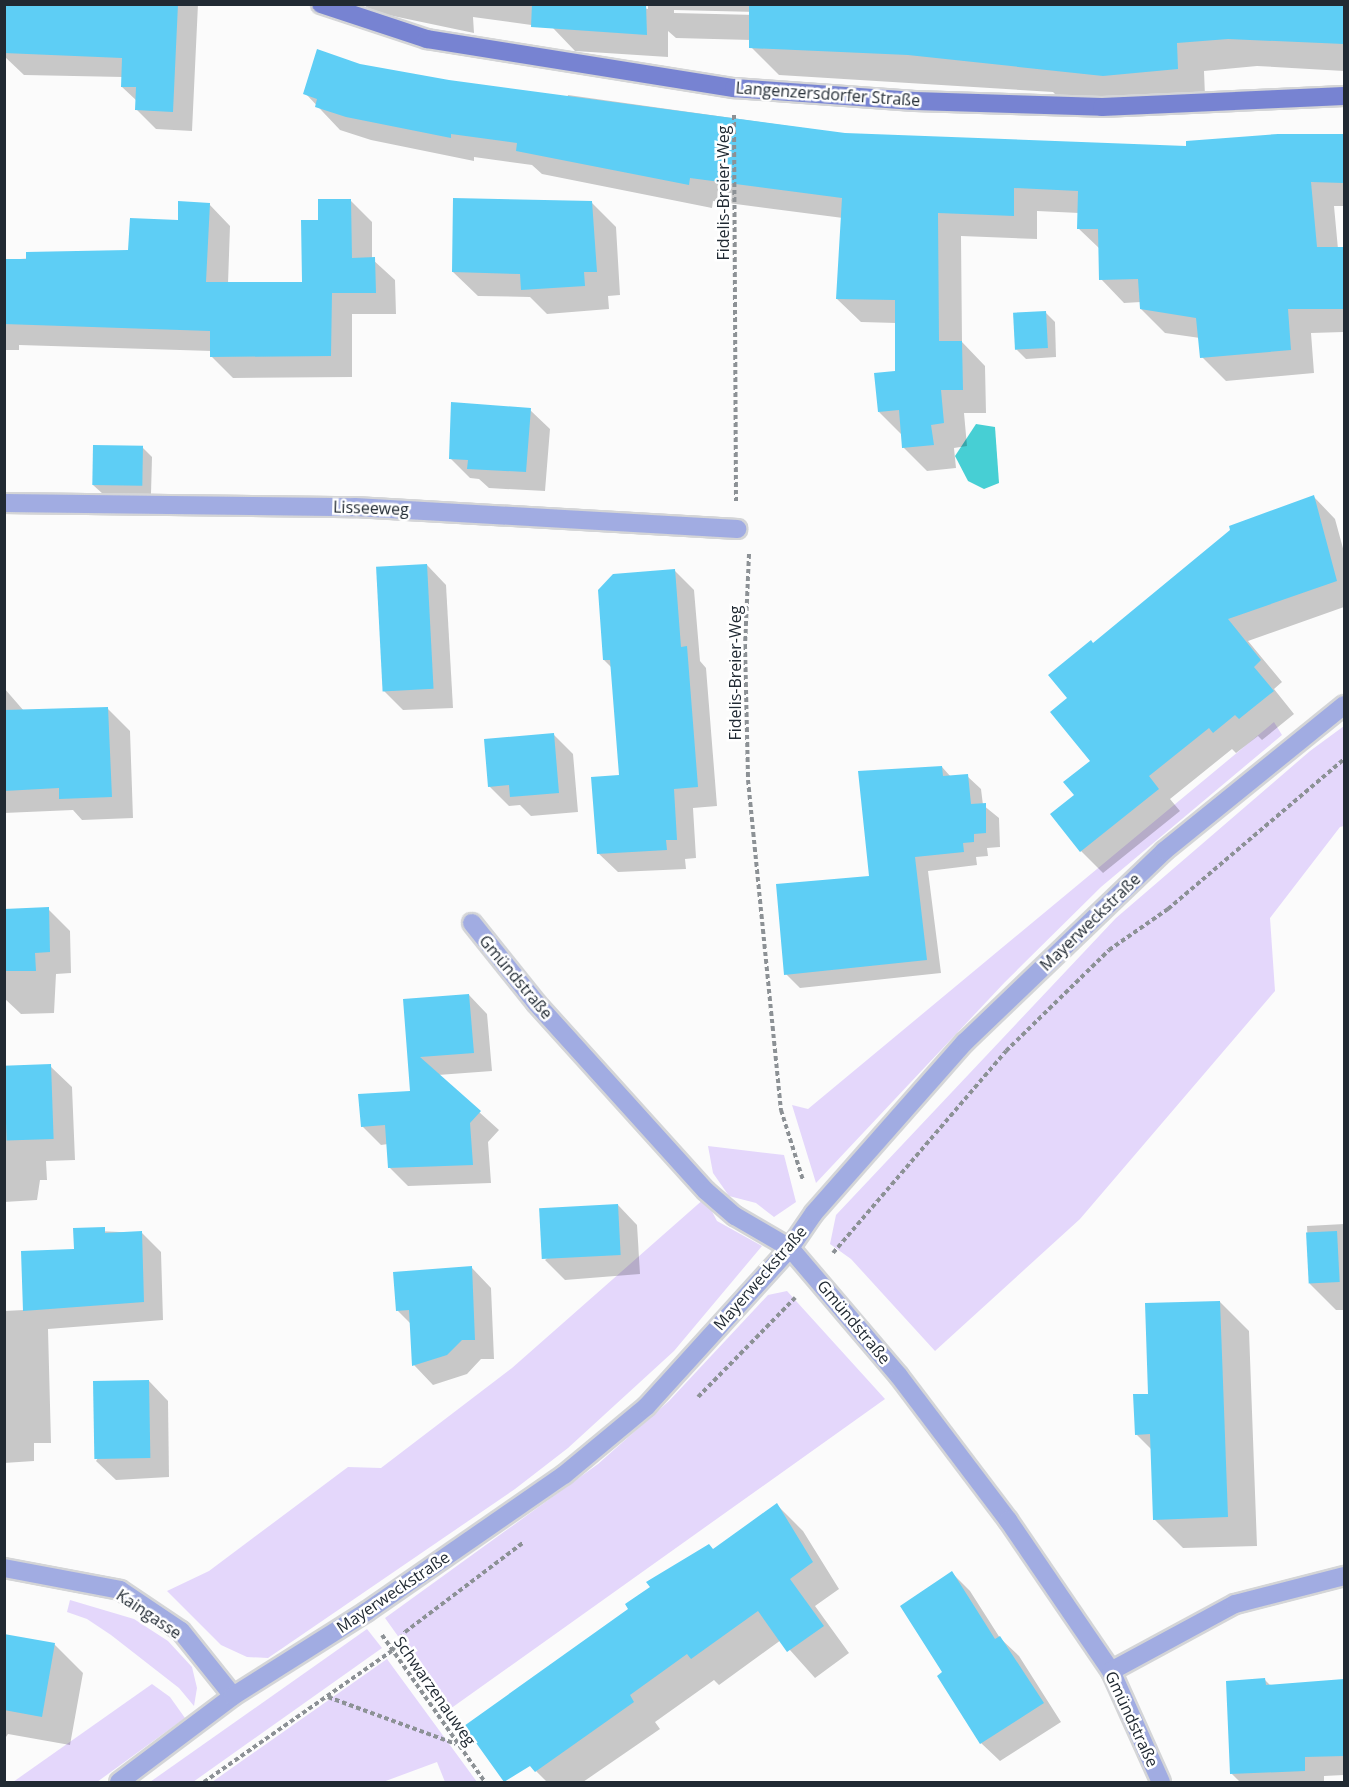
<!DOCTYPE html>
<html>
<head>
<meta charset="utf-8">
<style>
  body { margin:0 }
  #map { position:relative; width:1349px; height:1787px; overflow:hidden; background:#fbfbfb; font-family:"Open Sans",sans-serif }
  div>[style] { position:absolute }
  .green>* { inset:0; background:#e4d7fb }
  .water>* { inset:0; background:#47cfd4 }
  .shadow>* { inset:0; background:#0003 }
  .building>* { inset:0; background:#5ecef5; transform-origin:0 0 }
  .path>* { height:4px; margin-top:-2px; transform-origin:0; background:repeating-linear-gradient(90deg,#8c9195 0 4.5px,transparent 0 7.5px) }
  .roads { filter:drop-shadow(2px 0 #d4d5d7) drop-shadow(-2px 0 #d4d5d7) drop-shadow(0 2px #d4d5d7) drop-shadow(0 -2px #d4d5d7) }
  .street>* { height:18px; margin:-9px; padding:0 9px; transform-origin:9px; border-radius:9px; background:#a1ace2 }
  .secondary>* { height:18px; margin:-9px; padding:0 9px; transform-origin:9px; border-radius:9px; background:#7783d2 }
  span { translate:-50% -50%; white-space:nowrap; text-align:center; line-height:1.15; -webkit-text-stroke:5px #fff; paint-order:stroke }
  .street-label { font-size:16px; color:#212a33 }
  .frame { position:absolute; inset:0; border:6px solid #212a33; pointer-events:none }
</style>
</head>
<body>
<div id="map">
  <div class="green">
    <div style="clip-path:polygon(1274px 722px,1282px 735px,1101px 887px,1005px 982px,816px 1183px,792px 1105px,808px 1109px)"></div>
    <div style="clip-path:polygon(1344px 726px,1344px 826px,1340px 827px,1270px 918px,1275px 991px,1080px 1219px,935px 1351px,851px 1259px,830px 1244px,836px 1215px,1116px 918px,1310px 751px)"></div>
    <div style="clip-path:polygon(708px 1146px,784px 1155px,796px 1202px,774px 1217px,756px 1203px,729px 1196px,713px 1173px)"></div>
    <div style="clip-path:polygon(705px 1198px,717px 1221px,762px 1246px,674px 1351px,568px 1448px,515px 1489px,268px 1658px,247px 1657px,221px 1645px,167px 1591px,209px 1571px,348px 1467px,381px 1468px,512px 1368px)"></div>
    <div style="clip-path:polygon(787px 1291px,885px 1399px,450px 1709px,385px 1618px,598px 1464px,669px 1401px,768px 1295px)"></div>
    <div style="clip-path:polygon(70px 1600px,134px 1619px,168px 1641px,192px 1667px,197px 1688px,194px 1706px,179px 1688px,111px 1635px,87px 1619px,67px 1612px)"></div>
    <div style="clip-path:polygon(367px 1629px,382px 1648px,193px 1782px,150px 1782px)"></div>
    <div style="clip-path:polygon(387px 1659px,477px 1782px,445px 1782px,437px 1762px,383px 1782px,212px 1782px)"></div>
    <div style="clip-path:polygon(152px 1684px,170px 1697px,185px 1718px,97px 1782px,13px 1782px)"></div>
  </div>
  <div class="water">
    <div style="clip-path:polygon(976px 424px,995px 427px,999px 483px,984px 489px,968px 481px,955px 456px)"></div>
  </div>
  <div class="shadow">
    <div style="clip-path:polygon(4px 4px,198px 4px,192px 131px,156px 129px,136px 109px,137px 101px,122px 87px,123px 77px,24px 75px,4px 56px)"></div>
    <div style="clip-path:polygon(evenodd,362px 4px,624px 4px,648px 9px,648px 4px,1344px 4px,1344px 71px,1257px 66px,1204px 71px,1205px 96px,1132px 103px,1058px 97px,1053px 92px,779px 75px,751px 47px,751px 40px,676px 38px,668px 31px,668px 57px,575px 51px,553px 28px,473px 17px,474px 33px,374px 12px,362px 4px,674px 10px,757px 12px,757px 15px,674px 13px,674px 10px)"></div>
    <div style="clip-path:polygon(348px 63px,566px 102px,568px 95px,845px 134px,1188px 147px,1278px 136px,1344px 136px,1344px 206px,1334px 206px,1338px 249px,1344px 249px,1344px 332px,1311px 333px,1314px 373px,1226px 381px,1202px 357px,1200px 338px,1165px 333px,1141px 309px,1141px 302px,1124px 303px,1101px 279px,1100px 249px,1079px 229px,1079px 213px,1037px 211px,1037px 239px,961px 236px,962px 342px,985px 366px,986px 413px,964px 413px,967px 446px,954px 448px,956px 468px,927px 471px,903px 447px,902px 435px,879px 412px,897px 372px,896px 323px,861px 322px,837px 299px,843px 218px,713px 201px,712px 208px,542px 174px,532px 165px,474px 157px,474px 161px,371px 140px,340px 130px,305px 93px)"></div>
    <div style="clip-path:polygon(350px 200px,372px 222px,372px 259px,395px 280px,396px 314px,352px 314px,352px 377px,233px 378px,212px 357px,212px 351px,19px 345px,19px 350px,4px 350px,4px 260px,130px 252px,209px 204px,230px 226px,228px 284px,303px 284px,320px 222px)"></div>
    <div style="clip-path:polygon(592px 203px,616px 227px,620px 295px,608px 296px,609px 309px,547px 314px,530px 297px,478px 296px,453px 272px)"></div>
    <div style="clip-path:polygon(1045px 312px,1055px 322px,1056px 357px,1026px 359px,1016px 349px)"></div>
    <div style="clip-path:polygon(530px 410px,550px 429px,545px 491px,489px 488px,479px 479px,470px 478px,451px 459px)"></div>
    <div style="clip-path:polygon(143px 448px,152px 457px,151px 494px,103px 494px,93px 485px)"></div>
    <div style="clip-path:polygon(1314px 497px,1335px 519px,1344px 552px,1344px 607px,1248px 641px,1282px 682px,1274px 689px,1294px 714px,1262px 740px,1258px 736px,1236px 753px,1232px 749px,1170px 799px,1180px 811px,1103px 873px,1081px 851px,1076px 796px,1092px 762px,1069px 698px,1093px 645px)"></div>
    <div style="clip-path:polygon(427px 565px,446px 585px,453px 708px,403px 710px,384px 691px)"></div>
    <div style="clip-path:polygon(675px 571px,694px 590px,700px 661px,706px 668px,717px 806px,693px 808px,696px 858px,685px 859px,686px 869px,618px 872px,598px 853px,621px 777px,612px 668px,604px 660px)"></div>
    <div style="clip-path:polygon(4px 688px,24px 711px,108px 709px,130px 731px,133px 818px,82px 820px,73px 810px,4px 813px)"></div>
    <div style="clip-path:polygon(554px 735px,573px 754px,578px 812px,531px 816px,520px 805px,509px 806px,489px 786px)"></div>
    <div style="clip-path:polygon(942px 767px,951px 777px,967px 776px,981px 789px,983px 805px,999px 818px,1000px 847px,987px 848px,988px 856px,976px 857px,977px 865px,928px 871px,941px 973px,800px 988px,786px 974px,870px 877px)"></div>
    <div style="clip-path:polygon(48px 909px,70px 931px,71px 973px,56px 974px,54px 1013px,21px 1014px,4px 998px,4px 910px)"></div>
    <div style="clip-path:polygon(469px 995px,487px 1014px,492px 1071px,438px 1075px,499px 1130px,488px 1142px,491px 1183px,408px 1186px,390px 1168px,388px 1144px,381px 1145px,362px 1126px,411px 1092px,405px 1000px)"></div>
    <div style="clip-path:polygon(50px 1066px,72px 1087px,75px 1160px,46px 1161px,47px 1180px,40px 1180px,37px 1200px,4px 1202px,4px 1068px)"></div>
    <div style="clip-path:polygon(618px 1205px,637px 1225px,640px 1274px,565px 1280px,545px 1260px)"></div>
    <div style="clip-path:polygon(1344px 1224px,1344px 1310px,1336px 1310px,1310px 1284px,1307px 1226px)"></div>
    <div style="clip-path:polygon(75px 1230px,142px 1233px,161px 1252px,163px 1320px,48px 1329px,51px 1443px,34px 1443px,34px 1461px,4px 1463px,4px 1311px,24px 1310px,75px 1250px)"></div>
    <div style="clip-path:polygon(472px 1268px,491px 1288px,494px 1359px,481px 1359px,467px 1374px,433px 1385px,414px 1365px,412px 1325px,397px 1310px)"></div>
    <div style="clip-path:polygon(1220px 1302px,1249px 1331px,1257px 1546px,1183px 1548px,1154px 1519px,1152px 1450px,1136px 1434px,1149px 1395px)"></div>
    <div style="clip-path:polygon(149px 1381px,168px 1401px,169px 1477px,116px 1480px,96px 1461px)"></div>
    <div style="clip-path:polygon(777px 1505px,803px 1531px,839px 1589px,815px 1606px,849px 1653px,815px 1678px,781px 1640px,719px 1685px,714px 1680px,655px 1722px,660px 1729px,583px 1782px,547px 1782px,536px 1771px,714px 1550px)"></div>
    <div style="clip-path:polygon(952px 1573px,970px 1591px,1000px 1638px,1019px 1656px,1061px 1722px,1000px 1761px,981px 1743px,944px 1673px)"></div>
    <div style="clip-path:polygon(4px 1636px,54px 1644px,83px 1673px,70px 1745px,8px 1734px,4px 1740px)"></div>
    <div style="clip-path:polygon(1265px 1680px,1271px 1686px,1344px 1680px,1344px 1775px,1324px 1776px,1324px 1782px,1240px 1782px,1231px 1773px)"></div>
  </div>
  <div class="building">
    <div style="clip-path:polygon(4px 4px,178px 4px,173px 112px,135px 110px,136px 87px,121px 87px,122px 58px,4px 53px)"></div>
    <div style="clip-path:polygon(532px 4px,646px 4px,647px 35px,531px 27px)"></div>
    <div style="clip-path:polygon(749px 4px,1344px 4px,1344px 44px,1228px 39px,1177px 43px,1178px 69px,1103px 76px,908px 55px,749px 48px)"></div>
    <div style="clip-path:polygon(317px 49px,360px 64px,449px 80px,845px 133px,1186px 146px,1186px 141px,1278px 134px,1344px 134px,1344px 183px,1311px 182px,1317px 247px,1344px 247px,1344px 309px,1288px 309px,1291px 350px,1200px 358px,1196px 318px,1140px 309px,1138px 279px,1099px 280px,1098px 229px,1077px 229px,1078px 191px,1014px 188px,1014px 216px,938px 213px,939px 341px,962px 341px,963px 390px,941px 390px,944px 423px,931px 425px,934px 445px,902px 448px,899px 410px,878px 412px,874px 373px,895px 371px,895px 300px,836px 299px,842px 198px,690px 178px,689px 185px,516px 151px,517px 143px,451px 134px,451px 138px,346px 117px,315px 107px,317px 99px,303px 94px)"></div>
    <div style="clip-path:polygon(453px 198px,592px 201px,597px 272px,584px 272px,585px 286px,521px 290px,520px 274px,452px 272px)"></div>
    <div style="clip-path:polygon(318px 199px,351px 199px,352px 258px,375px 257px,376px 293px,332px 293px,331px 356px,210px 357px,210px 331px,4px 324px,4px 259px,26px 259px,26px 252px,128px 250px,130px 218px,178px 220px,178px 201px,210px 203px,206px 282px,302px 282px,301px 220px,318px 220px)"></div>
    <div style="left:1046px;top:311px;width:37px;height:33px;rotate:87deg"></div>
    <div style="clip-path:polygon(451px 402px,531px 408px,526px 472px,467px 469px,468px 460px,449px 459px)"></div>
    <div style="left:93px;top:445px;width:50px;height:40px;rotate:1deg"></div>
    <div style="clip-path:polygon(1314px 495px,1337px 581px,1228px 619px,1261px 660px,1254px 667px,1274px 691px,1239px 719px,1235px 715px,1213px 733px,1209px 728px,1149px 776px,1159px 789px,1080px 852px,1050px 814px,1074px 795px,1063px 782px,1090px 761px,1050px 712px,1067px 698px,1048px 675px,1091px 640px,1093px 643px,1230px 530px,1229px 526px)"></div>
    <div style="left:427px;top:564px;width:125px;height:51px;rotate:87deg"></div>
    <div style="clip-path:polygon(675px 569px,681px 647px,687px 646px,698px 787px,674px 789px,677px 840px,666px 840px,667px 850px,597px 854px,591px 777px,619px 775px,610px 660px,603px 660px,598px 590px,613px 574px)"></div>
    <div style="clip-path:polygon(108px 707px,112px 797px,59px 799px,59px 788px,4px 791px,4px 710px)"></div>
    <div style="clip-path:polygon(554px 733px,559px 793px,510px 797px,509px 785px,488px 787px,484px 739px)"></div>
    <div style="clip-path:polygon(942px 766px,943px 776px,968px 774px,971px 804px,986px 803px,986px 833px,974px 834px,974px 842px,963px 843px,964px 852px,915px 857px,927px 960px,784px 975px,776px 884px,869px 876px,858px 771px)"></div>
    <div style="clip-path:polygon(49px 907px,50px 952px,35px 953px,36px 971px,4px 971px,4px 909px)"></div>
    <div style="clip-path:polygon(469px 994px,474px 1053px,420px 1057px,481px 1111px,470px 1123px,473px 1165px,388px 1168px,385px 1125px,361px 1127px,358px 1094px,410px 1091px,403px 999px)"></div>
    <div style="left:51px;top:1064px;width:75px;height:47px;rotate:88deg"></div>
    <div style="left:618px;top:1204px;width:51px;height:79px;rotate:87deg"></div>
    <div style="clip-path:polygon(105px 1227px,105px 1233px,142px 1231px,144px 1302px,23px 1311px,21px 1251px,74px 1249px,73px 1228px)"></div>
    <div style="left:1337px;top:1231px;width:51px;height:31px;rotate:87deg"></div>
    <div style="clip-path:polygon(472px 1266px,475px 1340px,462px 1340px,447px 1355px,412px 1366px,409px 1310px,396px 1311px,393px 1272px)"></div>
    <div style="clip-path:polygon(1220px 1301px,1228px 1517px,1153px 1520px,1150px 1434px,1135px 1435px,1133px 1394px,1148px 1394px,1145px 1303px)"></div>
    <div style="left:149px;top:1380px;width:78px;height:56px;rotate:89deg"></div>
    <div style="clip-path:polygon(777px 1503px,813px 1562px,790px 1579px,824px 1626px,787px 1652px,758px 1611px,691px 1659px,687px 1654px,630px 1695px,634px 1702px,535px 1772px,530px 1766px,504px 1782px,464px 1726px,628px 1609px,625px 1604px,650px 1587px,646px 1582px,709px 1544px,713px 1549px)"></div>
    <div style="clip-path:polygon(952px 1571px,995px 1639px,1000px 1636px,1044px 1703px,980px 1744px,937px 1676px,942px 1672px,900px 1606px)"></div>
    <div style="clip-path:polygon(4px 1634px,55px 1643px,42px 1717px,4px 1710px)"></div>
    <div style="clip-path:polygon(1265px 1678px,1266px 1685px,1344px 1679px,1344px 1756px,1305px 1757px,1305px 1771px,1230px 1774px,1226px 1681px)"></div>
  </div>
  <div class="path">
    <div style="left:734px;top:115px;width:386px;rotate:89.7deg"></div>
    <div style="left:749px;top:554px;width:91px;rotate:92.5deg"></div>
    <div style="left:745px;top:645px;width:135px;rotate:88.7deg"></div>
    <div style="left:748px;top:780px;width:332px;rotate:84.3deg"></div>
    <div style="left:781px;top:1110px;width:73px;rotate:72.6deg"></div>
    <div style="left:833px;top:1253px;width:266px;rotate:-49.4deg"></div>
    <div style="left:1006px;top:1051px;width:144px;rotate:-44.4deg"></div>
    <div style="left:1109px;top:950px;width:72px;rotate:-34.8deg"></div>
    <div style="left:1168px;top:909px;width:231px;rotate:-40.4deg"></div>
    <div style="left:698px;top:1397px;width:139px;rotate:-45.6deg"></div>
    <div style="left:382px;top:1635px;width:179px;rotate:55deg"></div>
    <div style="left:328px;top:1697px;width:136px;rotate:20.2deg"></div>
    <div style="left:204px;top:1782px;width:229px;rotate:-34.9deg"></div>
    <div style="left:392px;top:1651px;width:23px;rotate:-56deg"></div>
    <div style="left:405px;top:1632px;width:149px;rotate:-37.1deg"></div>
  </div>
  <div class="roads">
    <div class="street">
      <div style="left:4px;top:503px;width:351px;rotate:0.7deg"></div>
      <div style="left:355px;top:507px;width:383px;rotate:3.3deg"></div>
      <div style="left:472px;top:923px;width:102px;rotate:51.3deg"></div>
      <div style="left:536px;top:1003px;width:253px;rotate:47.9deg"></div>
      <div style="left:706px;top:1191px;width:38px;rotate:41deg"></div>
      <div style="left:735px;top:1216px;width:64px;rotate:30.2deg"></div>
      <div style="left:790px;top:1248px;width:168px;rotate:49.6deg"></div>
      <div style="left:899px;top:1376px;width:181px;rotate:52.9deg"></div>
      <div style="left:1008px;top:1520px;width:183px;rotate:55.7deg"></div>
      <div style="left:1111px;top:1671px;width:122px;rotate:65.8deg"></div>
      <div style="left:4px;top:1568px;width:118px;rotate:10.7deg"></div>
      <div style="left:120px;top:1590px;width:73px;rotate:33.9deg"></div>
      <div style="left:181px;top:1631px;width:83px;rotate:51.3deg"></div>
      <div style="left:1111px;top:1671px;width:141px;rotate:-28.4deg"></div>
      <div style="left:1235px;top:1604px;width:113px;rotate:-14.4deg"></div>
      <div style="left:119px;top:1782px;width:143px;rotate:-37deg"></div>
      <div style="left:233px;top:1696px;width:157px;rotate:-32.3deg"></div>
      <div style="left:366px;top:1612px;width:241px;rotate:-34.7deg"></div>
      <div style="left:564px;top:1475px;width:107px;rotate:-39.7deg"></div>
      <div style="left:646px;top:1407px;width:215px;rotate:-47.8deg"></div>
      <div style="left:790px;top:1248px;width:42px;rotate:-55.6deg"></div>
      <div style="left:814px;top:1213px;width:228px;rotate:-48.6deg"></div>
      <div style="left:965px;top:1042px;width:276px;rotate:-43.8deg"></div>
      <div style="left:1164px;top:851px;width:232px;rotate:-39deg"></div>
    </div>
    <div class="secondary">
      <div style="left:321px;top:4px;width:112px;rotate:18.3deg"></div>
      <div style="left:427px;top:39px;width:311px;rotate:9.1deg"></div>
      <div style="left:734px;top:88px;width:181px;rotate:4.1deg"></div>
      <div style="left:915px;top:101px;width:187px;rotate:1.8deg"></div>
      <div style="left:1102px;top:107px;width:242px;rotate:-2.6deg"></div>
    </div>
  </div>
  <div class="street-label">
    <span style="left:828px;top:94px;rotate:4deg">Langenzersdorfer Straße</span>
    <span style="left:723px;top:193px;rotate:-90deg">Fidelis-Breier-Weg</span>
    <span style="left:371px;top:508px;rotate:2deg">Lisseeweg</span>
    <span style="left:735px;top:673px;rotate:-90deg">Fidelis-Breier-Weg</span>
    <span style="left:1090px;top:922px;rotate:-44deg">Mayerweckstraße</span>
    <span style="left:516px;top:977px;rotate:50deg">Gmündstraße</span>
    <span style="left:760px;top:1278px;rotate:-49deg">Mayerweckstraße</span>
    <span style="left:854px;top:1322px;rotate:50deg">Gmündstraße</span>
    <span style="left:393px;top:1592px;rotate:-34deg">Mayerweckstraße</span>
    <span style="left:149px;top:1614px;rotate:34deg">Kaingasse</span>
    <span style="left:435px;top:1691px;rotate:55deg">Schwarzenauweg</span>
    <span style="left:1132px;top:1719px;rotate:65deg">Gmündstraße</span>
  </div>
  <div class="frame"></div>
</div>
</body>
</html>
